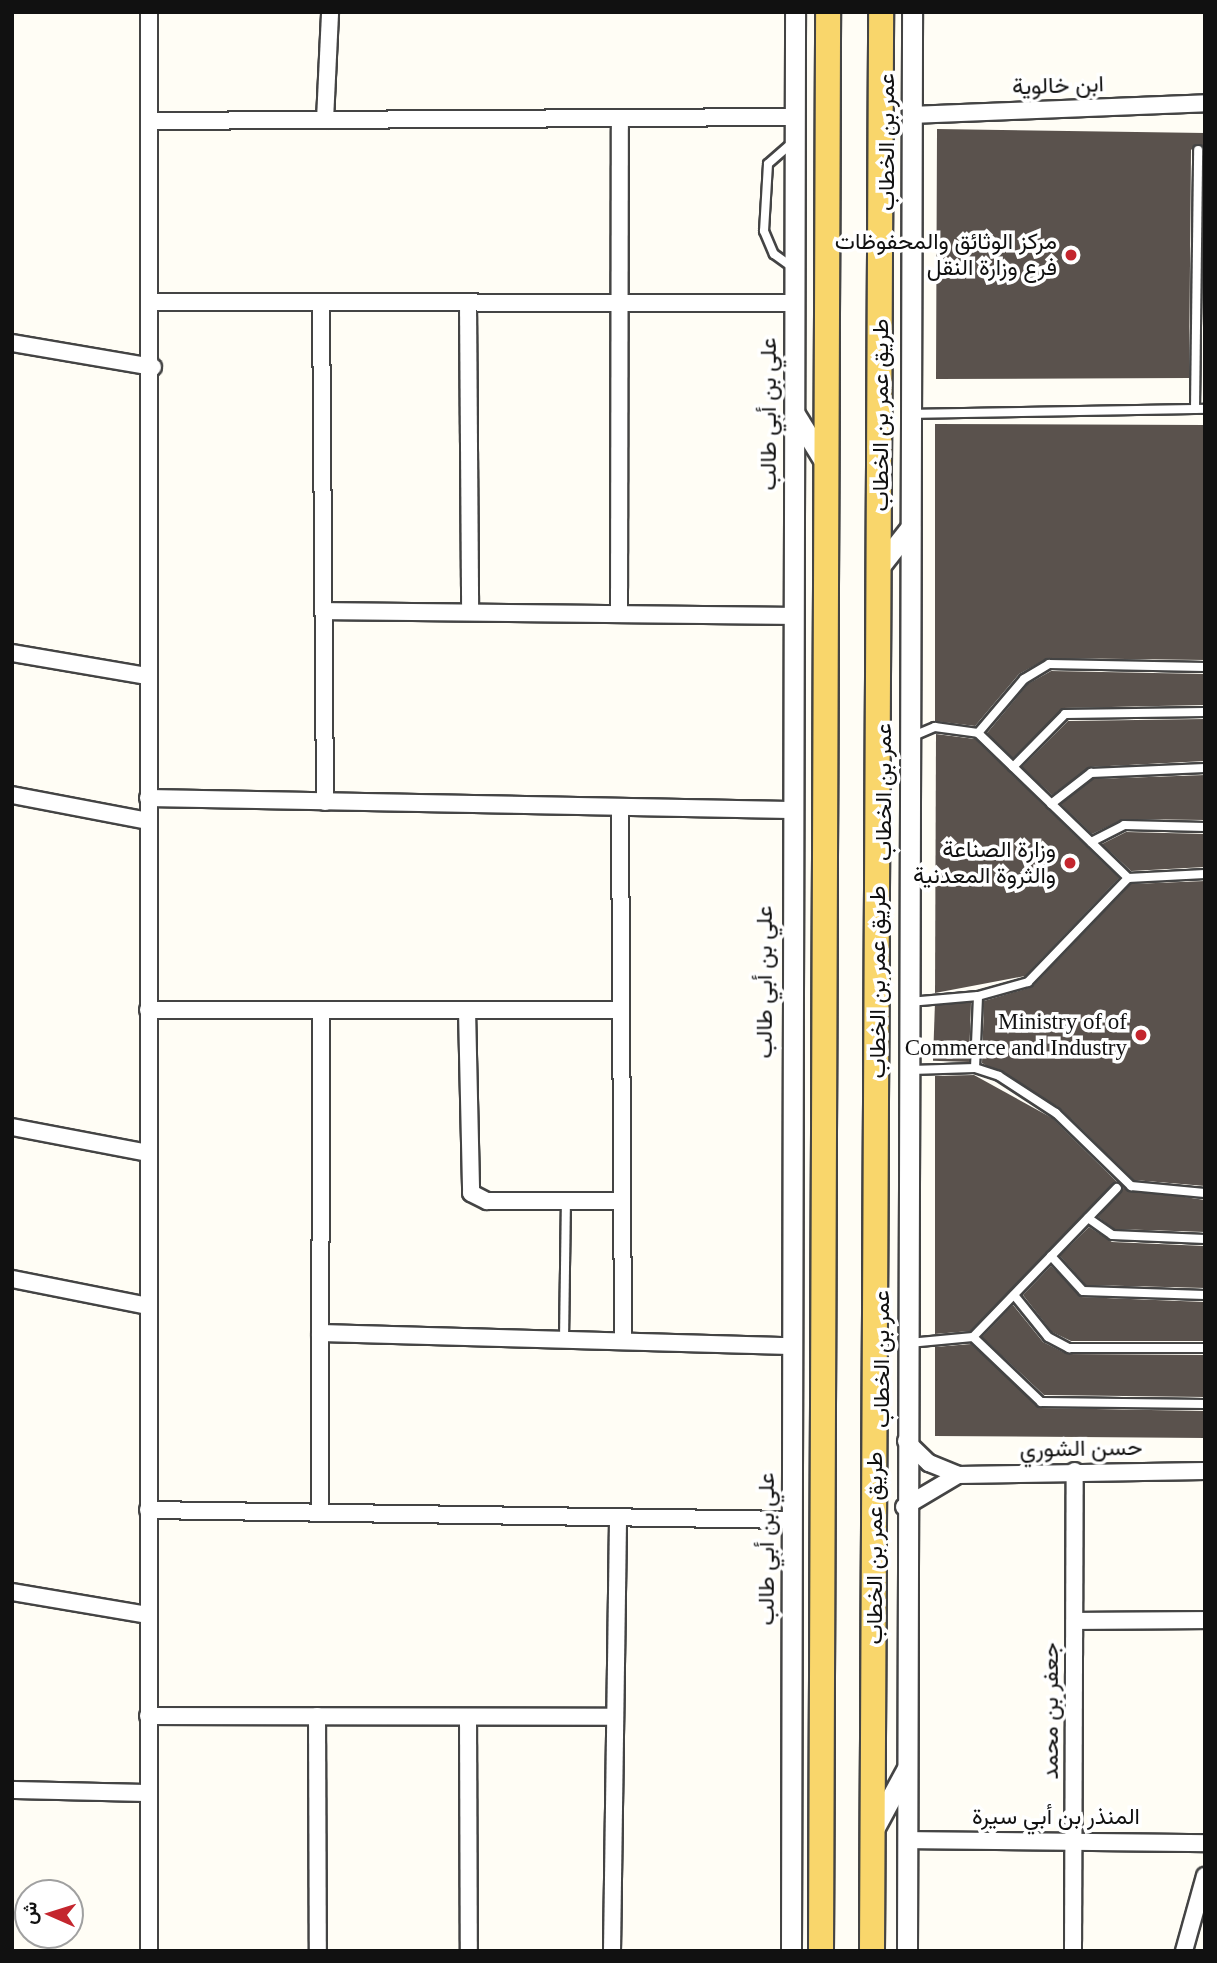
<!DOCTYPE html>
<html>
<head>
<meta charset="utf-8">
<style>
  body { margin:0 }
  #map { position:relative; width:1217px; height:1963px; overflow:hidden; background:#fffdf5; font-family:"Times New Roman",Vazirmatn,serif }
  div>[style] { position:absolute }
  .building>* { inset:0; background:#5a524d; transform-origin:0 0 }
  .roads { filter:drop-shadow(2px 0 #444) drop-shadow(-2px 0 #444) drop-shadow(0 2px #444) drop-shadow(0 -2px #444) }
  .service>* { height:8px; margin:-4px; padding:0 4px; transform-origin:4px; border-radius:4px; background:#fff }
  .minor>* { height:16px; margin:-8px; padding:0 8px; transform-origin:8px; border-radius:8px; background:#fff }
  .tertiary>* { height:19px; margin:-9.5px; padding:0 9.5px; transform-origin:9.5px; border-radius:9.5px; background:#fff }
  .primary>* { height:24px; margin:-12px; padding:0 12px; transform-origin:12px; border-radius:12px; background:#f9d66b }
  .dots>* { width:19px; height:19px; translate:-50% -50%; box-sizing:border-box; border:4px solid #fff; border-radius:50% }
  span { translate:-50% -50%; white-space:nowrap; text-align:center; line-height:1.15; -webkit-text-stroke:7px #fff; paint-order:stroke }
  .street-label { font-size:23px; color:#111 }
  .poi-label { font-size:23px; color:#111 }
  .right { translate:-100% -50%; text-align:right }
  .frame { position:absolute; inset:0; border:14px solid #111; pointer-events:none }
  .north { position:absolute; left:14px; top:1879px; width:70px; height:70px; box-sizing:border-box; background:#fff; border:2px solid #a0a0a0; border-radius:50%; rotate:273deg; font-size:19px; font-weight:700; line-height:28px; text-align:center; color:#111 }
  .north::after { content:''; display:block; margin:auto; width:24px; height:32px; background:#c4262e; clip-path:polygon(50% 0,100% 100%,50% 72%,0 100%) }
</style>
</head>
<body>
<div id="map">
  <div class="building">
    <div style="clip-path:polygon(937px 129px,1205px 133px,1205px 378px,1205px 150px,1197px 144px,1191px 150px,1189px 378px,936px 379px)"></div>
    <div style="clip-path:polygon(935px 424px,1205px 425px,1205px 660px,1048px 658px,1019px 674px,975px 726px,935px 721px)"></div>
    <div style="clip-path:polygon(1051px 671px,1205px 674px,1205px 705px,1064px 708px,1013px 758px,987px 733px,1028px 684px)"></div>
    <div style="clip-path:polygon(1205px 719px,1205px 761px,1090px 767px,1052px 795px,1022px 767px,1068px 721px)"></div>
    <div style="clip-path:polygon(936px 734px,975px 739px,1119px 878px,1025px 976px,935px 993px)"></div>
    <div style="clip-path:polygon(1205px 775px,1205px 820px,1124px 819px,1092px 834px,1061px 804px,1093px 779px)"></div>
    <div style="clip-path:polygon(1126px 832px,1205px 834px,1205px 867px,1131px 871px,1102px 844px)"></div>
    <div style="clip-path:polygon(1205px 881px,1205px 1186px,1134px 1180px,1060px 1108px,982px 1063px,984px 1001px,1032px 987px,1131px 884px)"></div>
    <div style="left:971px;top:1003px;width:59px;height:36px;rotate:92deg"></div>
    <div style="clip-path:polygon(974px 1075px,1052px 1118px,1117px 1182px,970px 1331px,935px 1334px,935px 1076px)"></div>
    <div style="clip-path:polygon(1123px 1188px,1205px 1200px,1205px 1232px,1114px 1229px,1098px 1217px)"></div>
    <div style="clip-path:polygon(1089px 1227px,1112px 1242px,1205px 1246px,1205px 1288px,1086px 1285px,1060px 1256px)"></div>
    <div style="clip-path:polygon(1051px 1266px,1081px 1297px,1205px 1302px,1205px 1341px,1071px 1341px,1052px 1332px,1023px 1295px)"></div>
    <div style="clip-path:polygon(1013px 1305px,1043px 1342px,1067px 1354px,1205px 1355px,1205px 1397px,1044px 1395px,982px 1337px)"></div>
    <div style="clip-path:polygon(971px 1344px,1040px 1408px,1205px 1411px,1205px 1438px,935px 1436px,935px 1347px)"></div>
  </div>
  <div class="roads">
    <div class="service">
      <div style="left:793px;top:142px;width:33px;rotate:139deg"></div>
      <div style="left:768px;top:164px;width:67px;rotate:93.4deg"></div>
      <div style="left:764px;top:231px;width:25px;rotate:67deg"></div>
      <div style="left:774px;top:254px;width:24px;rotate:36deg"></div>
      <div style="left:1195px;top:409px;width:259px;rotate:-89.3deg"></div>
      <div style="left:910px;top:414px;width:295px;rotate:-1deg"></div>
      <div style="left:978px;top:733px;width:209px;rotate:44deg"></div>
      <div style="left:911px;top:737px;width:26px;rotate:-23deg"></div>
      <div style="left:935px;top:727px;width:43px;rotate:7.9deg"></div>
      <div style="left:978px;top:733px;width:71px;rotate:-49.6deg"></div>
      <div style="left:1024px;top:679px;width:29px;rotate:-31deg"></div>
      <div style="left:1049px;top:664px;width:156px;rotate:1.1deg"></div>
      <div style="left:1013px;top:767px;width:74px;rotate:-45.5deg"></div>
      <div style="left:1065px;top:714px;width:140px;rotate:-0.8deg"></div>
      <div style="left:1051px;top:804px;width:51px;rotate:-37.8deg"></div>
      <div style="left:1091px;top:773px;width:114px;rotate:-2.5deg"></div>
      <div style="left:1091px;top:842px;width:37px;rotate:-27deg"></div>
      <div style="left:1124px;top:825px;width:81px;rotate:1.4deg"></div>
      <div style="left:909px;top:1002px;width:69px;rotate:-5deg"></div>
      <div style="left:978px;top:996px;width:52px;rotate:-15.6deg"></div>
      <div style="left:1028px;top:982px;width:144px;rotate:-46.1deg"></div>
      <div style="left:1128px;top:878px;width:77px;rotate:-3deg"></div>
      <div style="left:975px;top:1068px;width:72px;rotate:-87.6deg"></div>
      <div style="left:911px;top:1070px;width:64px;rotate:-1.8deg"></div>
      <div style="left:975px;top:1068px;width:25px;rotate:18deg"></div>
      <div style="left:999px;top:1076px;width:68px;rotate:33deg"></div>
      <div style="left:1056px;top:1113px;width:105px;rotate:44.2deg"></div>
      <div style="left:1131px;top:1186px;width:74px;rotate:5.4deg"></div>
      <div style="left:1088px;top:1218px;width:29px;rotate:35deg"></div>
      <div style="left:1112px;top:1235px;width:93px;rotate:2.5deg"></div>
      <div style="left:1051px;top:1256px;width:47px;rotate:47.6deg"></div>
      <div style="left:1083px;top:1291px;width:122px;rotate:1.9deg"></div>
      <div style="left:1014px;top:1295px;width:54px;rotate:51deg"></div>
      <div style="left:1048px;top:1337px;width:24px;rotate:28deg"></div>
      <div style="left:1069px;top:1348px;width:136px"></div>
      <div style="left:973px;top:1337px;width:94px;rotate:43.7deg"></div>
      <div style="left:1041px;top:1402px;width:164px;rotate:0.7deg"></div>
      <div style="left:564px;top:1340px;width:139px;rotate:-89.2deg"></div>
      <div style="left:909px;top:1343px;width:64px;rotate:-5.4deg"></div>
      <div style="left:973px;top:1337px;width:207px;rotate:-46deg"></div>
    </div>
    <div class="minor">
      <div style="left:912px;top:115px;width:293px;rotate:-2.3deg"></div>
      <div style="left:325px;top:120px;width:108px;rotate:-87.3deg"></div>
      <div style="left:150px;top:121px;width:645px;rotate:-0.36deg"></div>
      <div style="left:154px;top:302px;width:641px;rotate:0.09deg"></div>
      <div style="left:321px;top:302px;width:500px;rotate:89.54deg"></div>
      <div style="left:468px;top:303px;width:309px;rotate:89.6deg"></div>
      <div style="left:12px;top:343px;width:143px;rotate:9.7deg"></div>
      <div style="left:323px;top:611px;width:469px;rotate:0.6deg"></div>
      <div style="left:619px;top:614px;width:496px;rotate:-89.9deg"></div>
      <div style="left:12px;top:653px;width:137px;rotate:9.7deg"></div>
      <div style="left:12px;top:795px;width:138px;rotate:10.8deg"></div>
      <div style="left:148px;top:798px;width:642px;rotate:1.07deg"></div>
      <div style="left:620px;top:807px;width:534px;rotate:89.68deg"></div>
      <div style="left:148px;top:1010px;width:473px"></div>
      <div style="left:467px;top:1010px;width:183px;rotate:88.7deg"></div>
      <div style="left:471px;top:1193px;width:18px;rotate:27deg"></div>
      <div style="left:487px;top:1201px;width:135px"></div>
      <div style="left:12px;top:1127px;width:138px;rotate:10.8deg"></div>
      <div style="left:12px;top:1279px;width:139px;rotate:11.2deg"></div>
      <div style="left:320px;top:1333px;width:471px;rotate:1.6deg"></div>
      <div style="left:906px;top:1441px;width:32px;rotate:44deg"></div>
      <div style="left:929px;top:1463px;width:31px;rotate:22deg"></div>
      <div style="left:958px;top:1475px;width:247px;rotate:-0.9deg"></div>
      <div style="left:904px;top:1507px;width:63px;rotate:-30.7deg"></div>
      <div style="left:148px;top:1510px;width:644px;rotate:0.89deg"></div>
      <div style="left:320px;top:1512px;width:502px;rotate:-89.89deg"></div>
      <div style="left:12px;top:1592px;width:138px;rotate:9.6deg"></div>
      <div style="left:1075px;top:1621px;width:130px;rotate:-0.4deg"></div>
      <div style="left:148px;top:1716px;width:467px;rotate:0.1deg"></div>
      <div style="left:317px;top:1716px;width:235px;rotate:89.8deg"></div>
      <div style="left:468px;top:1717px;width:234px;rotate:89.8deg"></div>
      <div style="left:12px;top:1790px;width:137px;rotate:1.3deg"></div>
      <div style="left:907px;top:1840px;width:298px;rotate:0.6deg"></div>
      <div style="left:149px;top:1951px;width:1939px;rotate:-90deg"></div>
      <div style="left:612px;top:1951px;width:434px;rotate:-89.2deg"></div>
      <div style="left:1073px;top:1951px;width:480px;rotate:-89.8deg"></div>
      <div style="left:1184px;top:1951px;width:78px;rotate:-74.4deg"></div>
    </div>
    <div class="tertiary">
      <div style="left:795px;top:414px;width:61px;rotate:58.4deg"></div>
      <div style="left:881px;top:565px;width:47px;rotate:-51.9deg"></div>
      <div style="left:874px;top:1829px;width:67px;rotate:-61.5deg"></div>
      <div style="left:791px;top:1951px;width:1939px;rotate:-89.88deg"></div>
      <div style="left:907px;top:1951px;width:1939px;rotate:-89.85deg"></div>
    </div>
    <div class="primary">
      <div style="left:821px;top:1951px;width:1939px;rotate:-89.79deg"></div>
      <div style="left:872px;top:1951px;width:1939px;rotate:-89.73deg"></div>
    </div>
  </div>
  <div class="dots">
    <div style="left:1071px;top:255px;background:#c4262e"></div>
    <div style="left:1070px;top:863px;background:#c4262e"></div>
    <div style="left:1141px;top:1035px;background:#c4262e"></div>
  </div>
  <div class="street-label">
    <span style="left:1058px;top:86px;rotate:-2deg">ابن خالوية</span>
    <span style="left:887px;top:142px;rotate:-90deg">عمر بن الخطاب</span>
    <span style="left:769px;top:414px;rotate:-90deg">علي بن أبي طالب</span>
    <span style="left:881px;top:415px;rotate:-90deg">طريق عمر بن الخطاب</span>
    <span style="left:884px;top:792px;rotate:-90deg">عمر بن الخطاب</span>
    <span style="left:765px;top:982px;rotate:-90deg">علي بن أبي طالب</span>
    <span style="left:878px;top:982px;rotate:-90deg">طريق عمر بن الخطاب</span>
    <span style="left:882px;top:1359px;rotate:-90deg">عمر بن الخطاب</span>
    <span style="left:1081px;top:1449px;rotate:-1deg">حسن الشوري</span>
    <span style="left:875px;top:1548px;rotate:-90deg">طريق عمر بن الخطاب</span>
    <span style="left:767px;top:1549px;rotate:-90deg">علي بن أبي طالب</span>
    <span style="left:1051px;top:1711px;rotate:-90deg">جعفر بن محمد</span>
    <span style="left:1056px;top:1817px">المنذر بن أبي سيرة</span>
  </div>
  <div class="poi-label">
    <span class="right" style="left:1057px;top:255px">مركز الوثائق والمحفوظات<br>فرع وزارة النقل</span>
    <span class="right" style="left:1056px;top:863px">وزارة الصناعة<br>والثروة المعدنية</span>
    <span class="right" style="left:1127px;top:1035px">Ministry of of<br>Commerce and Industry</span>
  </div>
  <div class="frame"></div>
  <div class="north">ش</div>
</div>
</body>
</html>
